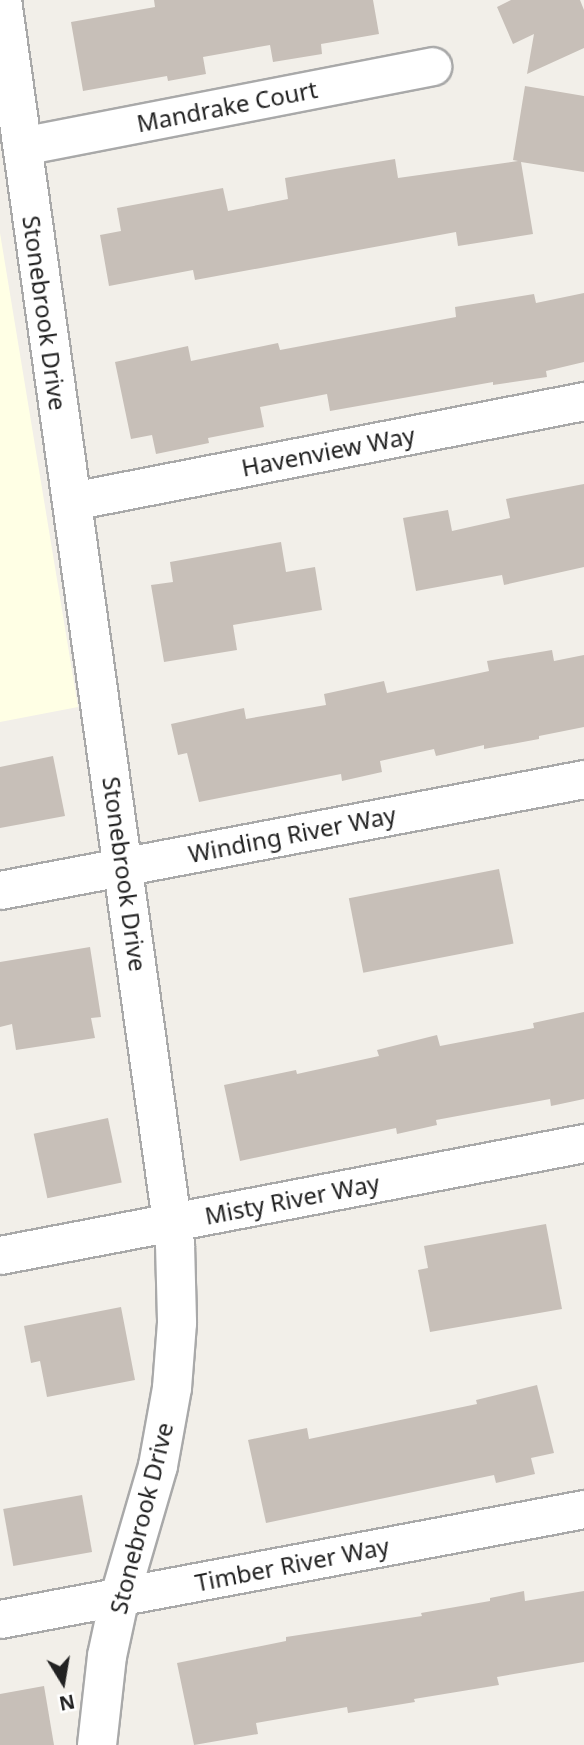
<!DOCTYPE html>
<html>
<head>
<meta charset="utf-8">
<style>
  body { margin:0 }
  #map { position:relative; width:584px; height:1745px; overflow:hidden; background:#f2efe9; font-family:"Noto Sans",sans-serif }
  div>[style] { position:absolute }
  .education>* { inset:0; background:#ffffe5 }
  .building>* { inset:0; background:#c7bfb8; transform-origin:0 0 }
  .roads { filter:drop-shadow(2px 0 #a9a9a9) drop-shadow(-2px 0 #a9a9a9) drop-shadow(0 2px #a9a9a9) drop-shadow(0 -2px #a9a9a9) }
  .minor>* { height:37px; margin:-18.5px; padding:0 18.5px; transform-origin:18.5px; border-radius:18.5px; background:#fff }
  .tertiary>* { height:38px; margin:-19px; padding:0 19px; transform-origin:19px; border-radius:19px; background:#fff }
  span { translate:-50% -50%; white-space:nowrap; text-align:center; line-height:1.15; -webkit-text-stroke:7px #fff; paint-order:stroke }
  .street-label { font-size:24px; color:#222 }
  .north { position:absolute; left:28px; top:1647px; width:70px; height:70px; -webkit-text-stroke:5px #fff; paint-order:stroke; rotate:169deg; font-size:19px; font-weight:700; line-height:28px; text-align:center; color:#222 }
  .north::after { content:''; display:block; margin:auto; width:24px; height:32px; background:#222; clip-path:polygon(50% 0,100% 100%,50% 72%,0 100%) }
</style>
</head>
<body>
<div id="map">
  <div class="education">
    <div style="clip-path:polygon(0 233px,78px 707px,0 722px)"></div>
  </div>
  <div class="building">
    <div style="clip-path:polygon(154px 0,373px 0,379px 34px,321px 44px,322px 54px,273px 62px,270px 45px,203px 57px,206px 74px,168px 81px,167px 76px,83px 91px,71px 22px,155px 7px)"></div>
    <div style="clip-path:polygon(511px 0,580px 0,584px 10px,584px 48px,527px 74px,534px 34px,513px 44px,497px 7px)"></div>
    <div style="clip-path:polygon(525px 86px,584px 96px,584px 172px,521px 162px,533px 234px,458px 246px,456px 232px,195px 280px,193px 270px,109px 286px,100px 235px,121px 231px,117px 208px,223px 188px,228px 211px,288px 199px,285px 178px,335px 169px,395px 159px,398px 178px,518px 161px,513px 160px)"></div>
    <div style="clip-path:polygon(584px 293px,584px 362px,546px 371px,547px 377px,493px 385px,493px 382px,330px 411px,327px 394px,260px 407px,264px 427px,208px 438px,209px 443px,156px 454px,152px 435px,131px 439px,115px 362px,188px 346px,191px 361px,278px 343px,280px 350px,456px 317px,455px 307px,534px 294px,536px 303px)"></div>
    <div style="clip-path:polygon(584px 484px,584px 567px,504px 585px,502px 575px,416px 591px,403px 518px,448px 510px,452px 531px,510px 518px,506px 499px)"></div>
    <div style="clip-path:polygon(281px 542px,286px 572px,315px 567px,322px 610px,233px 625px,237px 650px,164px 662px,151px 585px,173px 582px,170px 562px)"></div>
    <div style="clip-path:polygon(552px 650px,554px 661px,584px 655px,584px 727px,539px 736px,539px 739px,484px 749px,484px 745px,436px 756px,434px 749px,380px 761px,382px 772px,342px 781px,341px 774px,199px 802px,187px 753px,178px 755px,171px 724px,244px 708px,246px 719px,326px 705px,324px 694px,384px 681px,387px 693px,489px 671px,487px 661px)"></div>
    <div style="clip-path:polygon(53px 756px,65px 816px,0 828px,0 767px)"></div>
    <div style="left:499px;top:869px;width:76px;height:153px;rotate:79deg"></div>
    <div style="clip-path:polygon(90px 947px,101px 1017px,91px 1018px,95px 1038px,16px 1050px,12px 1024px,0 1027px,0 962px)"></div>
    <div style="clip-path:polygon(584px 1012px,584px 1099px,551px 1106px,550px 1099px,436px 1120px,437px 1125px,397px 1134px,396px 1128px,240px 1161px,224px 1085px,296px 1070px,297px 1074px,379px 1056px,377px 1050px,437px 1035px,440px 1046px,534px 1028px,533px 1023px)"></div>
    <div style="left:108px;top:1118px;width:66px;height:76px;rotate:78deg"></div>
    <div style="clip-path:polygon(546px 1224px,562px 1309px,430px 1332px,418px 1270px,428px 1268px,424px 1246px)"></div>
    <div style="clip-path:polygon(121px 1307px,135px 1380px,47px 1397px,40px 1361px,31px 1363px,24px 1326px)"></div>
    <div style="clip-path:polygon(537px 1385px,554px 1453px,531px 1458px,535px 1474px,496px 1483px,494px 1475px,266px 1523px,248px 1440px,307px 1428px,309px 1439px,477px 1404px,476px 1400px)"></div>
    <div style="left:82px;top:1495px;width:58px;height:80px;rotate:80deg"></div>
    <div style="clip-path:polygon(524px 1591px,525px 1601px,584px 1591px,584px 1662px,497px 1677px,499px 1685px,414px 1699px,415px 1702px,348px 1713px,347px 1707px,256px 1723px,258px 1734px,194px 1745px,177px 1663px,286px 1641px,286px 1637px,422px 1616px,421px 1613px,490px 1601px,490px 1598px)"></div>
    <div style="clip-path:polygon(44px 1686px,54px 1745px,0 1745px,0 1694px)"></div>
  </div>
  <div class="roads">
    <div class="minor">
      <div style="left:22px;top:146px;width:418px;rotate:-11deg"></div>
      <div style="left:72px;top:501px;width:522px;rotate:-11.05deg"></div>
      <div style="left:0;top:890px;width:594px;rotate:-10.76deg"></div>
      <div style="left:0;top:1255px;width:595px;rotate:-10.86deg"></div>
      <div style="left:0;top:1619px;width:594px;rotate:-10.67deg"></div>
    </div>
    <div class="tertiary">
      <div style="left:2px;top:0;width:1256px;rotate:82.08deg"></div>
      <div style="left:175px;top:1244px;width:79px;rotate:88.5deg"></div>
      <div style="left:177px;top:1323px;width:65px;rotate:94.4deg"></div>
      <div style="left:172px;top:1388px;width:79px;rotate:100.2deg"></div>
      <div style="left:158px;top:1466px;width:135px;rotate:106.3deg"></div>
      <div style="left:120px;top:1596px;width:61px;rotate:102.2deg"></div>
      <div style="left:107px;top:1656px;width:90px;rotate:96.4deg"></div>
    </div>
  </div>
  <div class="street-label">
    <span style="left:227px;top:106px;rotate:-11deg">Mandrake Court</span>
    <span style="left:45px;top:313px;rotate:82deg">Stonebrook Drive</span>
    <span style="left:328px;top:451px;rotate:-11deg">Havenview Way</span>
    <span style="left:292px;top:834px;rotate:-11deg">Winding River Way</span>
    <span style="left:125px;top:874px;rotate:82deg">Stonebrook Drive</span>
    <span style="left:292px;top:1199px;rotate:-11deg">Misty River Way</span>
    <span style="left:141px;top:1518px;rotate:-76deg">Stonebrook Drive</span>
    <span style="left:292px;top:1564px;rotate:-11deg">Timber River Way</span>
  </div>
  <div class="north">N</div>
</div>
</body>
</html>
